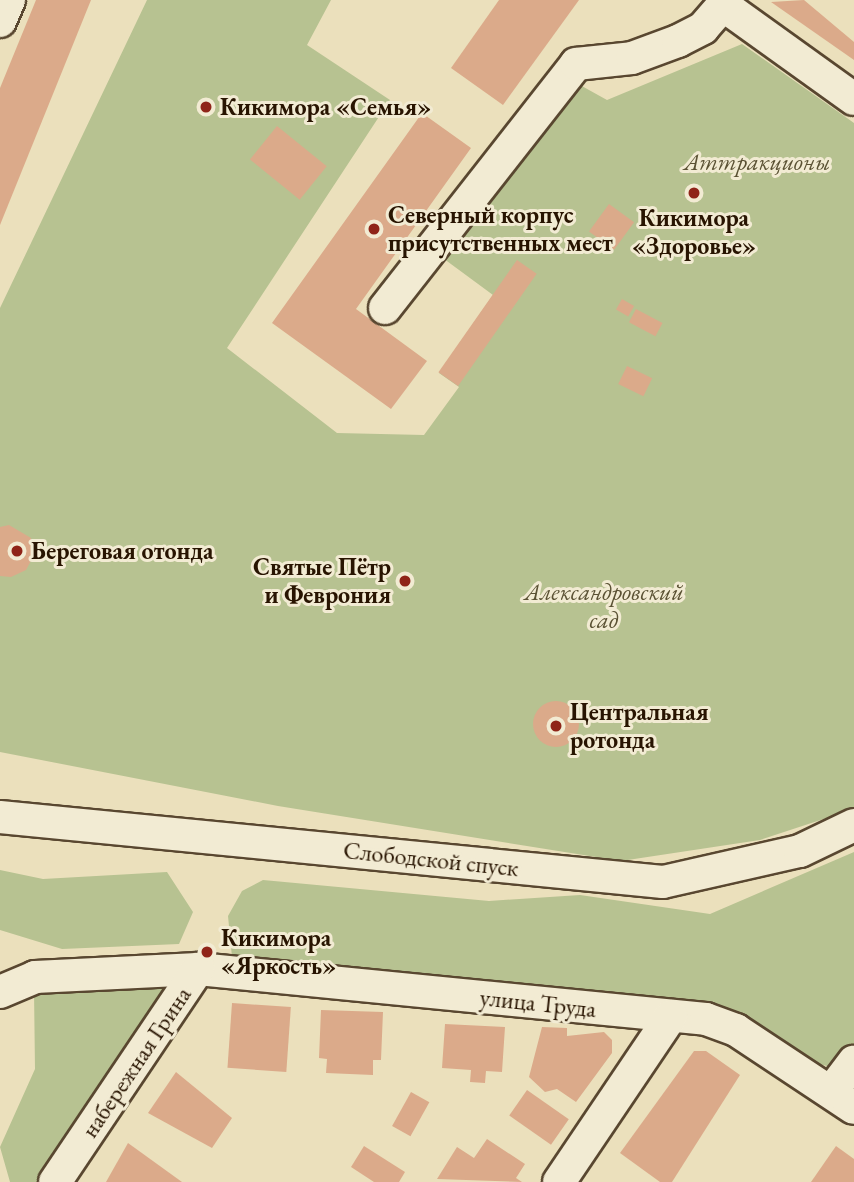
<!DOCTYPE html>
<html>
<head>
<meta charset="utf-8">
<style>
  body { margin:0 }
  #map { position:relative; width:854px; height:1182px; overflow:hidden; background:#ebe0bc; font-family:"EB Garamond",serif }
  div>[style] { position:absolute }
  .green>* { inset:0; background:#b7c291 }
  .building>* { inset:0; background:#dbaa8a; transform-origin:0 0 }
  .round { border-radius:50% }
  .roads { filter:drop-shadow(2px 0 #594730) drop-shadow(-2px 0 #594730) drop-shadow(0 2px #594730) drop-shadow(0 -2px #594730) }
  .minor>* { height:32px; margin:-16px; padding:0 16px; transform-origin:16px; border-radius:16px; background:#f2ebd3 }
  .dots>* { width:19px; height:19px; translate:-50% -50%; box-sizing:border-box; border:4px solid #f2ebd3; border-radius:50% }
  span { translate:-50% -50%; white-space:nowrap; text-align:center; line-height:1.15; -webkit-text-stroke:6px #f2ebd3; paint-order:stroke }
  .poi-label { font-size:24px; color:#281401; font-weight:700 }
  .left { translate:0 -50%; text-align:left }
  .right { translate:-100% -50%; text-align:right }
  .park-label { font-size:24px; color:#5a5133; font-style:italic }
  .street-label { font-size:24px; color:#281401 }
</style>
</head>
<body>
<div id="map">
  <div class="green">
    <div style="clip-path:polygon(147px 0,331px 0,307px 45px,390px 100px,227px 348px,337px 433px,424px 435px,459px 387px,439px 373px,493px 295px,436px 253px,504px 166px,580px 85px,607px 100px,742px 44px,854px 123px,854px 809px,760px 840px,621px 861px,278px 806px,0 752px,0 308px)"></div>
    <div style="clip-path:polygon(854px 852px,854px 1053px,842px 1070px,789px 1056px,724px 1012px,232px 957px,228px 916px,242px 891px,263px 880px,489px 901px,580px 895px,710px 914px)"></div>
    <div style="clip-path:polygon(0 870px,43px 879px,167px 872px,193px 912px,179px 944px,62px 949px,0 930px)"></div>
    <div style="clip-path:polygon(161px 981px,163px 1001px,41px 1182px,10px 1182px,0 1147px,35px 1069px,34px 991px)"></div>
  </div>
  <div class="building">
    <div style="clip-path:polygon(36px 0,91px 0,0 225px,0 88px)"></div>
    <div style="clip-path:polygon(499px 0,579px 0,503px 105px,451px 68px)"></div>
    <div style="clip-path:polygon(804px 0,854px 42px,854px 60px,771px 2px)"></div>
    <div style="clip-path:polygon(422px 113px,471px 148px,356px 309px,427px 361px,391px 409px,272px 323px)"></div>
    <div style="left:277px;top:126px;width:64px;height:43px;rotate:39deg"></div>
    <div style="left:609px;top:204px;width:31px;height:34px;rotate:36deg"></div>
    <div style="left:517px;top:260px;width:24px;height:137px;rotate:35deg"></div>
    <div style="left:622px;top:299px;width:14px;height:12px;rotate:30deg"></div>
    <div style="left:636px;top:309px;width:30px;height:15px;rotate:28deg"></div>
    <div style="left:627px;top:366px;width:28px;height:20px;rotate:26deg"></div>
    <div style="clip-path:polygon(9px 525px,31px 538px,34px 555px,26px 570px,11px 577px,0 576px,0 527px)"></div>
    <div class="round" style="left:533px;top:701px;width:46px;height:46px"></div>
    <div style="left:232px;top:1003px;width:59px;height:65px;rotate:4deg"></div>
    <div style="clip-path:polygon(321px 1010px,383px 1012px,381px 1060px,373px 1060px,373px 1075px,326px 1073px,327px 1059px,319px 1058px)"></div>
    <div style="clip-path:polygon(445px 1024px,505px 1027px,502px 1072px,486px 1071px,485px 1083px,470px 1082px,471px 1070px,442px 1068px)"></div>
    <div style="clip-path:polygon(542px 1027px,567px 1028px,567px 1036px,604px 1032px,612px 1040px,612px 1053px,576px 1102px,557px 1089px,545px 1092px,529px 1077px)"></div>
    <div style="clip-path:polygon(694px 1051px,706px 1051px,740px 1075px,672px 1182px,660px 1182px,620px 1153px)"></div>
    <div style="clip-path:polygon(176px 1072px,232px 1118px,212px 1148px,148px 1113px)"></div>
    <div style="left:527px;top:1090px;width:51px;height:31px;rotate:35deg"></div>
    <div style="left:411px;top:1092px;width:21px;height:39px;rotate:29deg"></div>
    <div style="clip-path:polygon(487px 1139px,525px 1164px,516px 1178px,522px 1182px,437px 1179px,457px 1147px,474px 1158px)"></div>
    <div style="clip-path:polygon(128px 1143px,182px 1182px,106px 1182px)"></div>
    <div style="clip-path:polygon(364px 1146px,405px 1172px,399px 1182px,374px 1182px,351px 1167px)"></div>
    <div style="clip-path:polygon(836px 1146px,854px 1159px,854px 1182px,811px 1182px)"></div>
  </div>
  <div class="roads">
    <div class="minor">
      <div style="left:723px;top:5px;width:161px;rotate:35.7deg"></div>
      <div style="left:0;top:21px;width:23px;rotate:-67deg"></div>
      <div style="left:385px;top:308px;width:310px;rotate:-51.9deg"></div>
      <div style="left:576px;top:64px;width:56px;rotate:-6.1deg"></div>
      <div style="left:632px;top:58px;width:49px;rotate:-20.3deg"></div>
      <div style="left:678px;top:41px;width:28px;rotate:-27deg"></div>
      <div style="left:703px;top:28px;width:37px;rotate:-49deg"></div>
      <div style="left:0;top:817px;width:666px;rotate:5.6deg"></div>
      <div style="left:663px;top:882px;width:140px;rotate:-12.8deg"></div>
      <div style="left:800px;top:851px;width:60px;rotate:-25.7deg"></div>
      <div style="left:0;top:992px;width:38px;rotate:-23deg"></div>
      <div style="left:35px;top:977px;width:163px;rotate:-2.8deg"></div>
      <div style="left:198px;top:969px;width:510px;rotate:5.62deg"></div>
      <div style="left:706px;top:1019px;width:32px;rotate:20deg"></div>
      <div style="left:736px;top:1030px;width:141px;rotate:33.5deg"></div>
      <div style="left:831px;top:1092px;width:38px;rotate:-53deg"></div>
      <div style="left:55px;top:1182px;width:257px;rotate:-56.1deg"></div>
      <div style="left:559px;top:1182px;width:200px;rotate:-56deg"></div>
    </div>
  </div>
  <div class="dots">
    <div style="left:206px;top:107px;background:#8f2418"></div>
    <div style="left:694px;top:193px;background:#8f2418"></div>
    <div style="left:374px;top:229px;background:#8f2418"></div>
    <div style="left:17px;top:551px;background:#8f2418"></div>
    <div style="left:405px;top:581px;background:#8f2418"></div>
    <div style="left:556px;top:726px;background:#8f2418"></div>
    <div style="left:207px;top:952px;background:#8f2418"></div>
  </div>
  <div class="poi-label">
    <span class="left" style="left:220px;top:107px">Кикимора «Семья»</span>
    <span class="left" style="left:388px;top:229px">Северный корпус<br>присутственных мест</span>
    <span style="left:694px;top:232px">Кикимора<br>«Здоровье»</span>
    <span class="left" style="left:31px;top:551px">Береговая отонда</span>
    <span class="right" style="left:391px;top:581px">Святые Пётр<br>и Феврония</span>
    <span class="left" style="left:570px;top:726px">Центральная<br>ротонда</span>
    <span class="left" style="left:221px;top:952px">Кикимора<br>«Яркость»</span>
  </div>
  <div class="park-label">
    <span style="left:757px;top:162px">Аттракционы</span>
    <span style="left:604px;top:606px">Александровский<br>сад</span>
  </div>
  <div class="street-label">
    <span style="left:431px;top:859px;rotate:6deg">Слободской спуск</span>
    <span style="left:538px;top:1003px;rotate:6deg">улица Труда</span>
    <span style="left:136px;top:1062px;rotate:-56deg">набережная Грина</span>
  </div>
</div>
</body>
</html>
